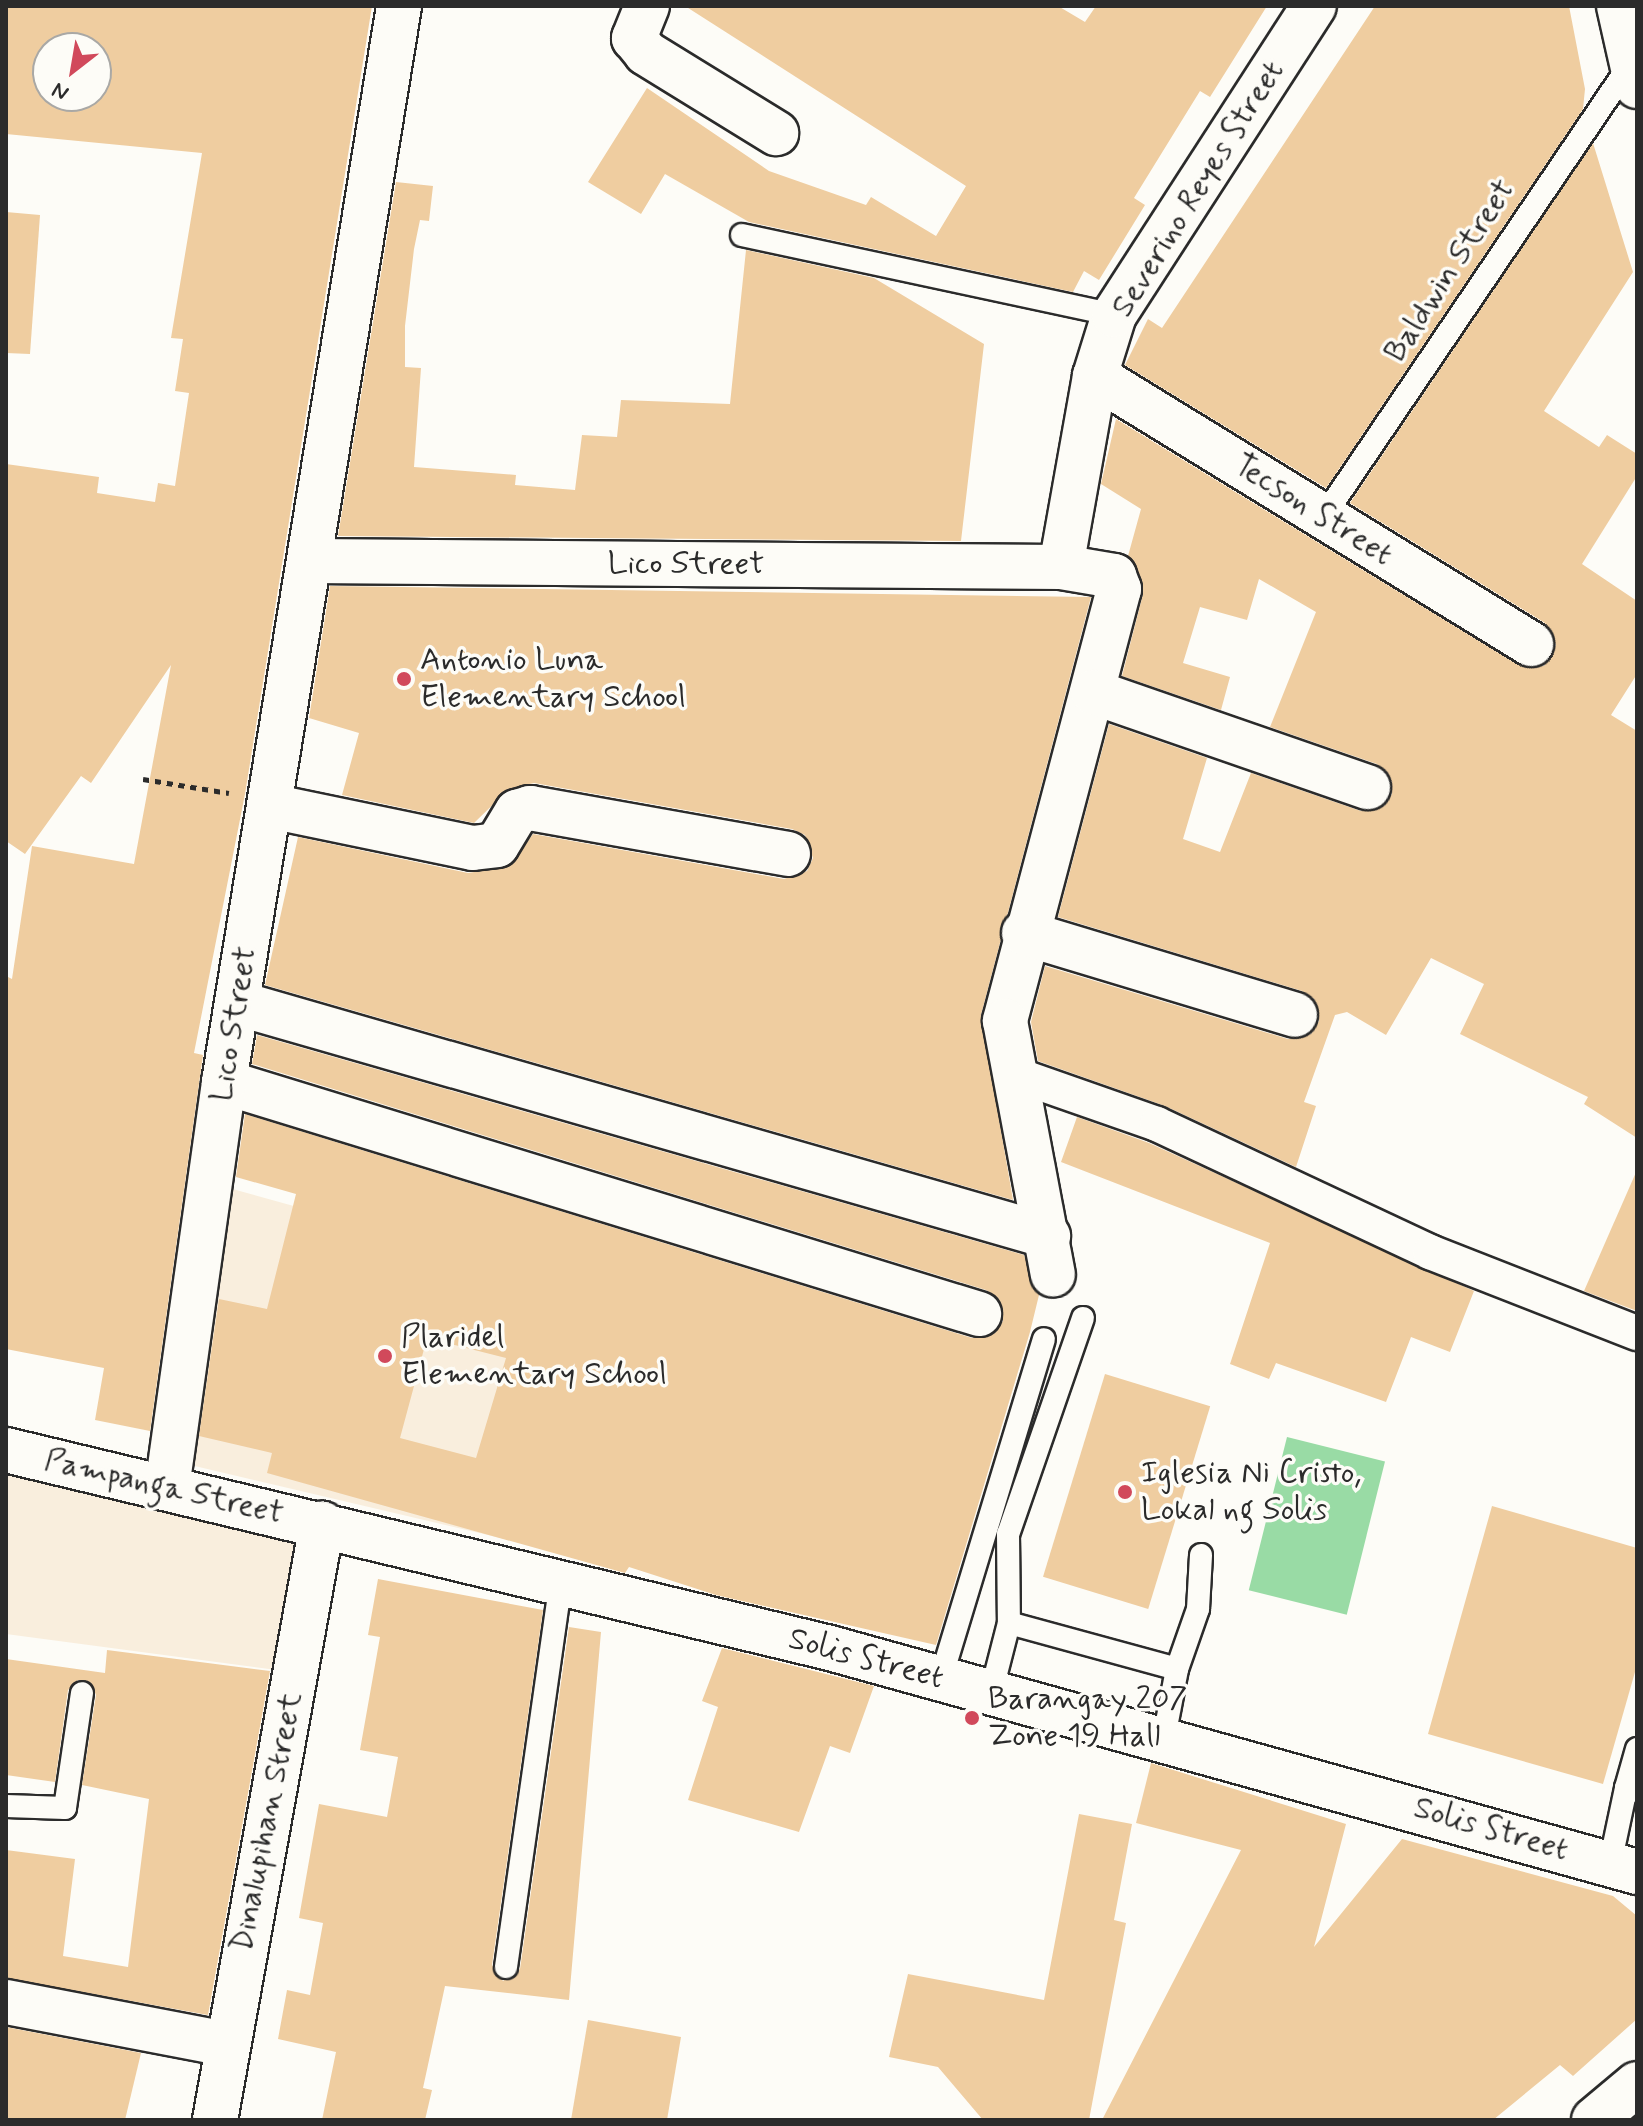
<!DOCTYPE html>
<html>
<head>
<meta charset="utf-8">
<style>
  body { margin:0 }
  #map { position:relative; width:1643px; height:2126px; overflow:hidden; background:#fdfcf7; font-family:Mynerve,sans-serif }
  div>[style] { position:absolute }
  .built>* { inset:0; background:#f9eedd }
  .green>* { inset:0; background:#99dba5; transform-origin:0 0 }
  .building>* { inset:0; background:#efcda0; transform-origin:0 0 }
  .path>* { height:5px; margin-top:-2.5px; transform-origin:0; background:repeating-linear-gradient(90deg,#2b2b2b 0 6px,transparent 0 12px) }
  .roads { filter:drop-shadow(2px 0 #2b2b2b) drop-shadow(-2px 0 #2b2b2b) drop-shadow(0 2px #2b2b2b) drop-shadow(0 -2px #2b2b2b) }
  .service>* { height:22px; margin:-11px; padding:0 11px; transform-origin:11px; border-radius:11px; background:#fdfcf7 }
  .pedestrian>* { height:34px; margin:-17px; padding:0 17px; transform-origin:17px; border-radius:17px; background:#fdfcf7 }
  .minor>* { height:44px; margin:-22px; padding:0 22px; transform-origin:22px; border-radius:22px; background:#fdfcf7 }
  .tertiary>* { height:44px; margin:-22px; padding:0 22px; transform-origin:22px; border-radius:22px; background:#fdfcf7 }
  .secondary>* { height:44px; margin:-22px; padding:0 22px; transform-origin:22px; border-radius:22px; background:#fdfcf7 }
  .dots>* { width:22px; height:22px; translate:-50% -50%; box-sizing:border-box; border:4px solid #fdfcf7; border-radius:50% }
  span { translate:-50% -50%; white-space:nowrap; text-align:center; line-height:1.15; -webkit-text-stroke:7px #fdfcf7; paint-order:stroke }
  .street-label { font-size:32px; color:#2b2b2b }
  .poi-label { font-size:32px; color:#2b2b2b }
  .left { translate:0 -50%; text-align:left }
  .frame { position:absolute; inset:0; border:8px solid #2b2b2b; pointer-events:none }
  .north { position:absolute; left:32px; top:32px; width:80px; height:80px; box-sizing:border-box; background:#fdfcf7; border:2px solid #a9a8a5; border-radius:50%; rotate:211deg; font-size:22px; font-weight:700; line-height:32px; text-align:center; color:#2b2b2b }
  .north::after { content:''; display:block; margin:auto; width:28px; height:36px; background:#d1495b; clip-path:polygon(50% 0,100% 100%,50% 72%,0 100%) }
</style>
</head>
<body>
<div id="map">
  <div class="built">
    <div style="clip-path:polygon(229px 1188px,514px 1267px,577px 1556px,182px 1463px)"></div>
    <div style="clip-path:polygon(6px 1471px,306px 1546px,284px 1671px,6px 1634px)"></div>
  </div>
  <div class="green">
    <div style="left:1287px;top:1437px;width:101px;height:158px;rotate:14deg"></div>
  </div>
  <div class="building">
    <div style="clip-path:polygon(evenodd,6px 6px,372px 6px,245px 794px,194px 1053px,203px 1055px,150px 1431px,95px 1420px,104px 1368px,6px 1349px,6px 976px,12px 979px,32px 846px,134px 864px,171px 665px,91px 783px,81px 776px,25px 854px,6px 841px,6px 464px,99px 477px,97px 493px,155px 502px,158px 483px,175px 486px,189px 393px,175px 391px,183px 339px,171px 338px,202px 153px,6px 134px,6px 6px,48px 48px,96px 48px,96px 96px,48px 96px,48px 48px)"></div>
    <div style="clip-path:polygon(685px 6px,1058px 6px,1085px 22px,1096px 6px,1267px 6px,1210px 97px,1200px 91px,1134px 198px,1145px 205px,1099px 280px,1084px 271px,1073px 292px,749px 222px,665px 174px,641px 214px,588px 182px,647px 88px,769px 171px,866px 205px,871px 197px,936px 236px,966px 186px)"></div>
    <div style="clip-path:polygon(1375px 6px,1569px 6px,1585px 89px,1583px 109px,1326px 488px,1125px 365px,1148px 319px,1162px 328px)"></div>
    <div style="clip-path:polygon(1593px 143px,1633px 272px,1544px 411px,1599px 447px,1607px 435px,1637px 454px,1637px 476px,1582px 564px,1637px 601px,1637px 674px,1611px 715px,1637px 731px,1637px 1138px,1584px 1104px,1588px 1097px,1460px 1034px,1484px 984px,1431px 958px,1386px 1035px,1347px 1012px,1335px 1015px,1304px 1102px,1316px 1106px,1296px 1167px,1165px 1106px,1038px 1061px,1031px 1022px,1045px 966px,1288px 1039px,1311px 1034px,1319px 1021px,1314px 999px,1302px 991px,1058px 917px,1109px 724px,1207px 758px,1183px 839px,1220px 852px,1251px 773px,1361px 811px,1384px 806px,1392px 794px,1392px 782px,1377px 764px,1270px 727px,1316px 612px,1259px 579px,1247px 620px,1200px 607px,1183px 663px,1230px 677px,1221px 710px,1122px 676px,1143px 594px,1128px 556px,1141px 509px,1101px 484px,1116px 419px,1518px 665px,1544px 666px,1556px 645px,1545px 623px,1350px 503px)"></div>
    <div style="clip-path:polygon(396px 182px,433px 186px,429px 221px,420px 220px,414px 249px,405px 326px,405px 367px,421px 368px,414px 467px,516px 475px,515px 485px,575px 490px,582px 435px,617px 437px,621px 400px,730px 404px,746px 250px,874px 278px,984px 344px,961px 541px,338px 536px)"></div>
    <div style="clip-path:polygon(6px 212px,40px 215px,30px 354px,6px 353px)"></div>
    <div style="clip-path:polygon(330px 586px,1091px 597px,981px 1015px,1013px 1200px,265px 985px,298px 837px,468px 873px,510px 866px,533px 834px,784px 879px,807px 871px,813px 858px,805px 835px,792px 829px,534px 783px,509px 789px,474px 823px,342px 795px,359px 733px,309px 718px)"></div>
    <div style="clip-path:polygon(evenodd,257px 1035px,1024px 1255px,1039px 1295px,1030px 1332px,936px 1645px,716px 1595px,629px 1567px,625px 1573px,267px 1473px,272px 1453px,199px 1436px,219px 1299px,267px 1309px,296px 1194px,236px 1177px,245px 1114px,972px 1338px,995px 1333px,1003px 1321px,998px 1298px,986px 1290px,252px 1064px,257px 1035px,427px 1338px,506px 1358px,476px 1458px,400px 1438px,427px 1338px)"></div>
    <div style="clip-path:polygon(1077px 1117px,1149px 1143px,1474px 1291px,1450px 1352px,1411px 1337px,1386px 1402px,1276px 1363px,1269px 1379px,1230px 1364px,1270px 1243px,1061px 1162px)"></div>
    <div style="clip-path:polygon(1637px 1170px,1637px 1311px,1584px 1291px)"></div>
    <div style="left:1105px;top:1374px;width:110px;height:212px;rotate:17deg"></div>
    <div style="clip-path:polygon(1492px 1506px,1637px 1548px,1637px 1665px,1603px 1784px,1428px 1734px)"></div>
    <div style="clip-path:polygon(378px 1579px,543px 1610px,492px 1965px,503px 1981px,520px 1969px,569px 1627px,601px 1632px,569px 2000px,445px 1986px,423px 2088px,432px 2090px,425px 2120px,322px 2120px,336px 2052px,278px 2039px,287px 1990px,310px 1995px,323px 1923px,299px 1918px,319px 1804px,387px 1817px,398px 1757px,360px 1750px,380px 1637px,368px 1635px)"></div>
    <div style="clip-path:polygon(722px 1648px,874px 1686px,850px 1753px,830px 1746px,799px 1832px,688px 1800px,718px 1707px,702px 1701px)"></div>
    <div style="clip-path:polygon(107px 1650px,270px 1671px,208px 2015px,6px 1978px,6px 1850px,75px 1859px,63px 1956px,128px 1967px,149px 1799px,82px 1785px,96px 1695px,91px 1683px,78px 1680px,68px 1690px,55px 1782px,6px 1775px,6px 1659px,105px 1673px)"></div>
    <div style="clip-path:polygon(1151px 1763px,1346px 1824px,1314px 1947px,1402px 1839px,1613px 1896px,1637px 1916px,1637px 2019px,1573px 2076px,1560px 2065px,1493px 2120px,1102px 2120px,1241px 1850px,1136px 1823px)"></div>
    <div style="clip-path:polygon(1079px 1814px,1132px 1824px,1114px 1920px,1126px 1923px,1089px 2120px,983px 2120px,938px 2067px,889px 2057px,908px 1974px,1044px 2000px)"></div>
    <div style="clip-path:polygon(588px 2020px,681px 2037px,667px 2120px,571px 2120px)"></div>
    <div style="clip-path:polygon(6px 2027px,141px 2053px,125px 2120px,6px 2120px)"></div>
  </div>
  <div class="path">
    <div style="left:143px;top:779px;width:87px;rotate:9.2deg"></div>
  </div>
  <div class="roads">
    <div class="service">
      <div style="left:742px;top:235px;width:381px;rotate:12.1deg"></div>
      <div style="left:1324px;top:516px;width:547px;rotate:-55.87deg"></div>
      <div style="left:1083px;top:1318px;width:229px;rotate:109.1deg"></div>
      <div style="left:1008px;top:1534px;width:89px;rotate:89.4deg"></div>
      <div style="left:1009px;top:1623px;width:174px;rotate:15.3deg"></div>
      <div style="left:1177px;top:1669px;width:64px;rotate:-70.7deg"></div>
      <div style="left:1198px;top:1609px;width:54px;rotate:-86.8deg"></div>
      <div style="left:941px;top:1678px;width:354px;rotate:-73.1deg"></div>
      <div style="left:991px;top:1693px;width:72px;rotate:-75.6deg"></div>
      <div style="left:1164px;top:1738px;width:70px;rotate:-79.3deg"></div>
      <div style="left:1637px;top:1749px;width:41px;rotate:105.8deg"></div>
      <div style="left:1626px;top:1788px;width:11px;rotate:15deg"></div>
      <div style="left:6px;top:1806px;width:59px;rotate:1.9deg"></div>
      <div style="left:65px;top:1808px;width:116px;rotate:-81.6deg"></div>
      <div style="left:1610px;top:1864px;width:78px;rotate:-78.1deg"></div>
      <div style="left:506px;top:1967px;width:390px;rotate:-81.9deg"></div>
    </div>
    <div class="pedestrian">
      <div style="left:1017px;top:1075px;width:148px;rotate:19.3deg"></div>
      <div style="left:1157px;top:1124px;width:302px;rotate:25.1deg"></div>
      <div style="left:1430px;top:1252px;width:222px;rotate:21.4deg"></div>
    </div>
    <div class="minor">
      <div style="left:647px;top:6px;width:35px;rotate:112deg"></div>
      <div style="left:634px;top:38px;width:19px;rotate:51deg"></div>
      <div style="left:646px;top:53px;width:153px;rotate:31.6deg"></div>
      <div style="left:1095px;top:376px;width:512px;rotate:31.58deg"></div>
      <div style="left:311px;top:561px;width:750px;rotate:0.46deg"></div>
      <div style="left:1061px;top:567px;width:54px;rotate:9.6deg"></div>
      <div style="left:1114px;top:576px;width:14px;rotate:69deg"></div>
      <div style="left:1119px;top:589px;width:447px;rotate:104.8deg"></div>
      <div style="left:1005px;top:1021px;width:258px;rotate:79.3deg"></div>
      <div style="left:1061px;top:567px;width:194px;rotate:-79.9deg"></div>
      <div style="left:1095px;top:376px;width:64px;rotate:-72.7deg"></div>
      <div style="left:1114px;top:315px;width:368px;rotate:-57.1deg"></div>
      <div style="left:1093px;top:692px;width:291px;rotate:19.1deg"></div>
      <div style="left:270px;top:806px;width:207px;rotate:11.7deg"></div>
      <div style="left:473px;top:848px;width:24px;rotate:-7deg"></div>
      <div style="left:497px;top:845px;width:39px;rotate:-59deg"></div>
      <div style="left:517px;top:812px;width:14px;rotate:-17deg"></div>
      <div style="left:530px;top:808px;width:262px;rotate:10.1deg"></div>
      <div style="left:1024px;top:933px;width:283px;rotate:16.8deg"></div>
      <div style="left:237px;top:1003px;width:844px;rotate:16.03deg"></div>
      <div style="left:224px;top:1082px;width:790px;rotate:17.08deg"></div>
      <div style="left:167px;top:1488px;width:410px;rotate:-82deg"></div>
      <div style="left:224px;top:1082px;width:1090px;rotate:-80.76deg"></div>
      <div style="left:6px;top:2002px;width:224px;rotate:10.8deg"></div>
      <div style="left:215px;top:2120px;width:606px;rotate:-79.82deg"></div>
    </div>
    <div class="tertiary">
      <div style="left:1619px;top:6px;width:82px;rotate:77.3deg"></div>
      <div style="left:6px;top:1450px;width:847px;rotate:13.51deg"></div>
      <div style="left:830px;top:1648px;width:838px;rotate:15.51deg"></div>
    </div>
    <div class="secondary">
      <div style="left:1594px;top:2120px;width:56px;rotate:-39.9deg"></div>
    </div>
  </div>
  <div class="dots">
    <div style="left:404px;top:679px;background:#d1495b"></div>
    <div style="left:385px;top:1356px;background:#d1495b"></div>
    <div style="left:1125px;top:1492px;background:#d1495b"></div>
    <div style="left:972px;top:1718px;background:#d1495b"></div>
  </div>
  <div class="street-label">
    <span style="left:1198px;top:189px;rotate:-58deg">Severino Reyes Street</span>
    <span style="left:1450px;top:271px;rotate:-57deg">Baldwin Street</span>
    <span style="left:1313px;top:510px;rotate:32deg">Tecson Street</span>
    <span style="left:686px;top:564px">Lico Street</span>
    <span style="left:234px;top:1024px;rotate:-81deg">Lico Street</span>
    <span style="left:164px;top:1487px;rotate:13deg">Pampanga Street</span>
    <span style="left:866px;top:1659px;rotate:15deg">Solis Street</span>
    <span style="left:267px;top:1822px;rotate:-79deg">Dinalupihan Street</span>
    <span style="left:1491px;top:1829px;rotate:16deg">Solis Street</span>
  </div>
  <div class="poi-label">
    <span class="left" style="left:420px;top:679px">Antonio Luna<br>Elementary School</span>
    <span class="left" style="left:401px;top:1356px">Plaridel<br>Elementary School</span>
    <span class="left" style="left:1141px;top:1492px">Iglesia Ni Cristo,<br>Lokal ng Solis</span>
    <span class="left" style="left:988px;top:1718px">Barangay 207<br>Zone 19 Hall</span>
  </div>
  <div class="frame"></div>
  <div class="north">N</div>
</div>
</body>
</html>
